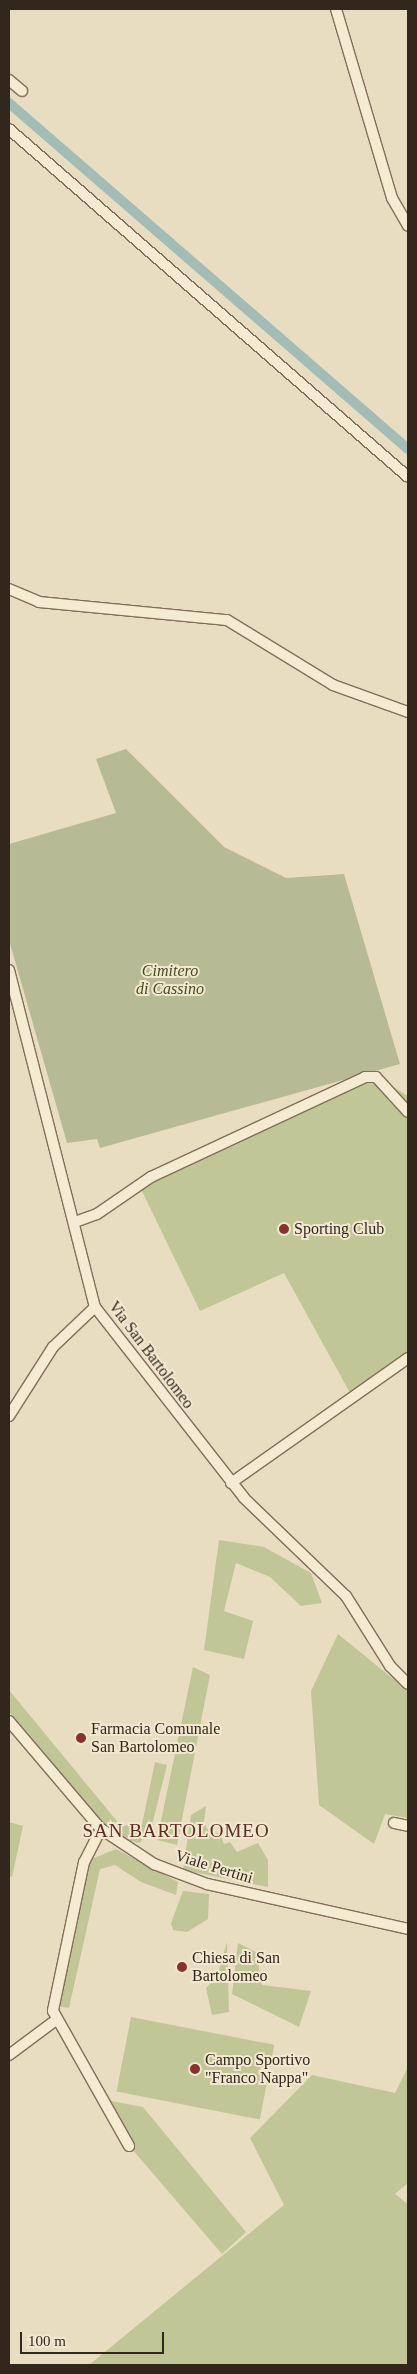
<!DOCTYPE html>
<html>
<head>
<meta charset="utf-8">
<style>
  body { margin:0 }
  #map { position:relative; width:417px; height:2374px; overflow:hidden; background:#e9ddc1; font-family:Georgia,serif }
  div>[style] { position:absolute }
  .green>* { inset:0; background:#c0c696; transform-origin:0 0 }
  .cemetery>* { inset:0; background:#b7bb95 }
  .canal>* { height:10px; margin:-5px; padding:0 5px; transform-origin:5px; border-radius:5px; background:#a3bcb5 }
  .roads { filter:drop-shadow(1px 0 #816f5a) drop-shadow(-1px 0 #816f5a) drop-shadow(0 1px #816f5a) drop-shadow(0 -1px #816f5a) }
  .street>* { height:10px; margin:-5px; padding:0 5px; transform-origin:5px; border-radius:5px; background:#f5ebd3 }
  .dots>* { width:14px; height:14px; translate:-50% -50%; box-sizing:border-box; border:2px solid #f2e8cf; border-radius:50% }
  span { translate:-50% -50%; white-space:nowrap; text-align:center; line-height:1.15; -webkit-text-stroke:4px #f2e8cf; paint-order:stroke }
  .park-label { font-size:16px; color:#434d25; font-style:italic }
  .poi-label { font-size:16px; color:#32271d }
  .left { translate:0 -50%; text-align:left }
  .street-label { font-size:16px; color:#32271d }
  .quarter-label { font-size:19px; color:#5b2d20; letter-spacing:1px }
  .frame { position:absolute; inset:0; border:10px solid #32271d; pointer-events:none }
  .scale { position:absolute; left:20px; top:2332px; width:144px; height:22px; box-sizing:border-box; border:2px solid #32271d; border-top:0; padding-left:6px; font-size:15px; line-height:18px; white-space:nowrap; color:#32271d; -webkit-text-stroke:4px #f2e8cf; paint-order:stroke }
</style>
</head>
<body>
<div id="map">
  <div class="green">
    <div style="clip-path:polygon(376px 1077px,408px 1096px,408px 1364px,355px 1402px,284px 1273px,200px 1311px,139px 1185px)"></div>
    <div style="clip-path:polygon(219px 1540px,264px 1547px,311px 1573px,322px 1603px,301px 1606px,270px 1577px,236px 1563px,224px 1611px,253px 1621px,244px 1659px,204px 1650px)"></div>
    <div style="clip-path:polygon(338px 1634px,408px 1691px,408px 1818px,385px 1814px,374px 1844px,319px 1805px,311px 1691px)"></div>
    <div style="clip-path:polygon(193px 1667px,210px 1675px,177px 1845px,157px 1840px)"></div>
    <div style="clip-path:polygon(9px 1690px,121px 1826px,142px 1824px,155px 1762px,167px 1765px,152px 1825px,140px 1843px,120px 1839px,99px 1819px,9px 1712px)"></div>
    <div style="clip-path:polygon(206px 1806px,204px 1822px,210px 1834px,220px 1833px,224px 1844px,230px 1842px,237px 1852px,258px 1843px,268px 1860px,268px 1887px,183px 1870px,191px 1815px)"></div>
    <div style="clip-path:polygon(9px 1822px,23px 1826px,12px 1877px,9px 1876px)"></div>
    <div style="clip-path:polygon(116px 1849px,178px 1882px,176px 1895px,141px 1882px,115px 1865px,100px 1869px,69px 2008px,57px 2006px,89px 1860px)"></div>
    <div style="clip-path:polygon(183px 1891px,209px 1894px,208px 1919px,187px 1932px,173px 1930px,171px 1923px)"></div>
    <div style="clip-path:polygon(227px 1942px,229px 2012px,212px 2015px,206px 1988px,217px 1977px)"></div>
    <div style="clip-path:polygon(238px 1943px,256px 1952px,262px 1985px,311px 1991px,299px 2027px,232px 1994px)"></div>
    <div style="left:131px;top:2017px;width:146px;height:76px;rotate:11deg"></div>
    <div style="clip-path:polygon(408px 2067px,408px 2183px,395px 2194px,408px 2204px,408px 2365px,89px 2365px,284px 2205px,250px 2138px,312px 2075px,395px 2093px)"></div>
    <div style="clip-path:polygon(111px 2101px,143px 2107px,246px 2232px,222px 2254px,132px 2149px)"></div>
  </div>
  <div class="cemetery">
    <div style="clip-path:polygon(126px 749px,224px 847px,286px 878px,344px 874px,400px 1064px,100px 1148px,97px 1139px,67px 1143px,9px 940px,9px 844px,116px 813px,96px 759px)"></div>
  </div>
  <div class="canal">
    <div style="left:9px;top:103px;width:528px;rotate:40.93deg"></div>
  </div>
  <div class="roads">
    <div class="street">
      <div style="left:336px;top:9px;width:197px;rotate:73.5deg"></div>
      <div style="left:392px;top:198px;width:32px;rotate:60deg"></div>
      <div style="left:9px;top:80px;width:17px;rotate:40deg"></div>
      <div style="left:9px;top:129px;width:529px;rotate:41.09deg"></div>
      <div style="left:9px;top:589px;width:33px;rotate:23deg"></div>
      <div style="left:39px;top:602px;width:189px;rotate:5.5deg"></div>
      <div style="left:227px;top:620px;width:124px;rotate:31.5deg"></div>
      <div style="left:333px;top:685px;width:80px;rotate:19.8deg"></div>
      <div style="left:9px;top:970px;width:348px;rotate:75.7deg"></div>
      <div style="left:95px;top:1307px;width:242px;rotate:52deg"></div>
      <div style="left:244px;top:1498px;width:141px;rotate:43.9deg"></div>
      <div style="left:346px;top:1596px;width:83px;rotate:57.8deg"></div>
      <div style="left:390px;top:1666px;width:25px;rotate:45deg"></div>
      <div style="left:75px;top:1222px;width:23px;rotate:-20deg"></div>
      <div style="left:97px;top:1214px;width:65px;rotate:-34.4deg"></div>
      <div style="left:151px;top:1177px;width:236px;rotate:-25deg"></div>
      <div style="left:365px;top:1077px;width:11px"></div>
      <div style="left:376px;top:1077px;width:47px;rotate:47.6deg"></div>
      <div style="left:9px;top:1416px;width:82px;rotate:-57.5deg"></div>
      <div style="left:53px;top:1347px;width:58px;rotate:-43.6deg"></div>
      <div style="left:231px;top:1483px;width:217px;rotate:-35.2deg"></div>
      <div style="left:9px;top:1721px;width:142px;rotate:49.6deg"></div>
      <div style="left:101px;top:1829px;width:64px;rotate:33.4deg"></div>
      <div style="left:154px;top:1864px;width:57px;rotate:20.7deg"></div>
      <div style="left:207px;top:1884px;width:206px;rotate:12.6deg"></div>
      <div style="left:394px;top:1823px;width:14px;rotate:12deg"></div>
      <div style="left:101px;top:1829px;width:37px;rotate:117deg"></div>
      <div style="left:84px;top:1862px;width:152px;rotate:101.8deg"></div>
      <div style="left:53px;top:2011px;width:155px;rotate:60.6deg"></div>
      <div style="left:9px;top:2055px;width:59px;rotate:-36.7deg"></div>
    </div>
  </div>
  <div class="dots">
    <div style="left:284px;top:1229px;background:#8b2f30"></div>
    <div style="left:81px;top:1738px;background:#8b2f30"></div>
    <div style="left:182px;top:1967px;background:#8b2f30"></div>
    <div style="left:195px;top:2069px;background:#8b2f30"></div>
  </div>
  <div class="park-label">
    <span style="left:170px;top:980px">Cimitero<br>di Cassino</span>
  </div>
  <div class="poi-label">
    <span class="left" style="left:294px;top:1229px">Sporting Club</span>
    <span class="left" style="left:91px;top:1738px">Farmacia Comunale<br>San Bartolomeo</span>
    <span class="left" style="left:192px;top:1967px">Chiesa di San<br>Bartolomeo</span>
    <span class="left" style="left:205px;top:2069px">Campo Sportivo<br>"Franco Nappa"</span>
  </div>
  <div class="street-label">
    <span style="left:151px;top:1355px;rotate:53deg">Via San Bartolomeo</span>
    <span style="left:214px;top:1867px;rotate:17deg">Viale Pertini</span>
  </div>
  <div class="quarter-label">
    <span style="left:176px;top:1831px">SAN BARTOLOMEO</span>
  </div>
  <div class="frame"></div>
  <div class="scale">100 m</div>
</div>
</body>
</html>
